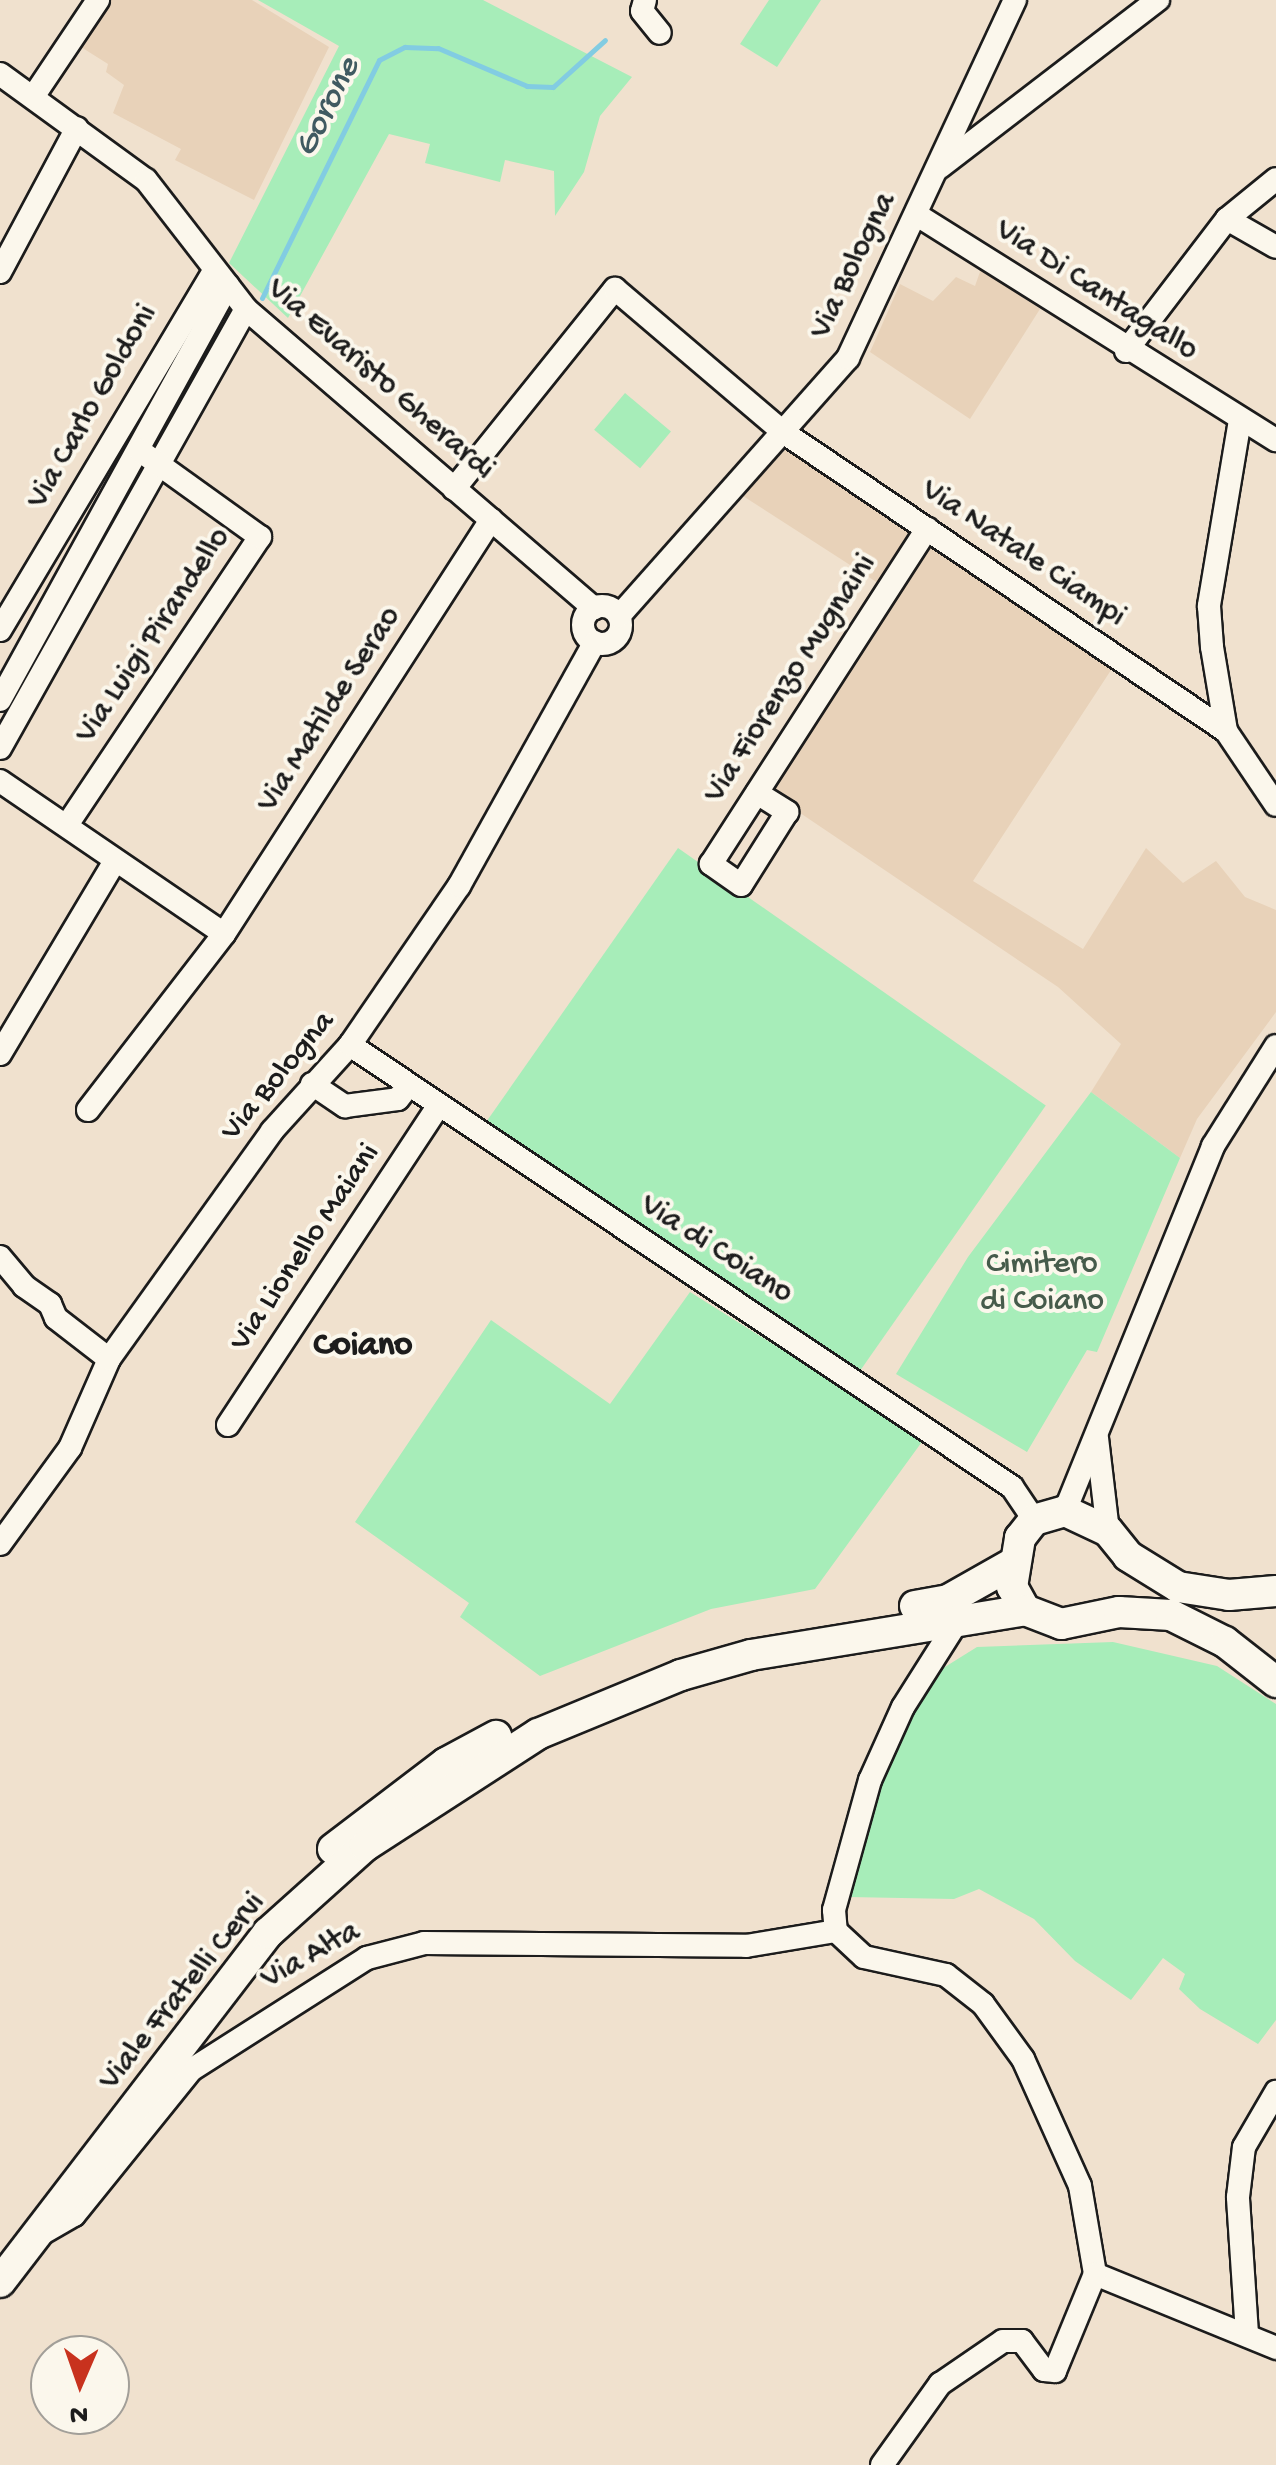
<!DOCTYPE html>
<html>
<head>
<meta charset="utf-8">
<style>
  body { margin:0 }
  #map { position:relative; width:1276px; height:2465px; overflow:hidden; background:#f0e1ce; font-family:"Gochi Hand",sans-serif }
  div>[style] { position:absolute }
  .built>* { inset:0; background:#e8d2b9 }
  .green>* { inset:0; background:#a7edb9; transform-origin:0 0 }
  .stream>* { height:5px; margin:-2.5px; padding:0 2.5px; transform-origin:2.5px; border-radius:2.5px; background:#82cce2 }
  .roads { filter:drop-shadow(2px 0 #1c1c1c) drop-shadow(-2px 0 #1c1c1c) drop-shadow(0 2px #1c1c1c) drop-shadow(0 -2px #1c1c1c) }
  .minor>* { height:22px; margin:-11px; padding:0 11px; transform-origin:11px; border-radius:11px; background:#fbf7ec }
  .minor>.ring { margin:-11px; padding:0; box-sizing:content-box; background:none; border:22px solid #fbf7ec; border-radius:50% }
  .major>* { height:30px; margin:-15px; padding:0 15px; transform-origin:15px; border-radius:15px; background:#fbf7ec }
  span { translate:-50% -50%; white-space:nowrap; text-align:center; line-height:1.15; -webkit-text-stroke:8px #fbf7ec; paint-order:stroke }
  .street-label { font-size:32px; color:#1c1c1c }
  .park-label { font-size:32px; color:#465b4b }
  .water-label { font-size:35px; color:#405a61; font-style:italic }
  .neighbourhood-label { font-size:35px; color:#1c1c1c; font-weight:700 }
  .north { position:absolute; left:30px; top:2335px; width:100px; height:100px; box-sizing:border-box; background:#fbf7ec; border:2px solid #a29f99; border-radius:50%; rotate:182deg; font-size:28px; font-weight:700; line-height:40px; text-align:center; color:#1c1c1c }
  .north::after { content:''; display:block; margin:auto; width:35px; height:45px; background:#c8321e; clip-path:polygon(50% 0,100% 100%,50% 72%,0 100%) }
</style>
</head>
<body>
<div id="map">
  <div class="built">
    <div style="clip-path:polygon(108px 0,252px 0,329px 47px,254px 200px,175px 160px,181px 149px,113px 113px,124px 85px,106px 72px,108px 64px,81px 47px)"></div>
    <div style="clip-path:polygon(981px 269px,1040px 309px,970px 419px,870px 352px,900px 284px,933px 301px,956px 277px,975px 286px)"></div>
    <div style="clip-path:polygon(789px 446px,912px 532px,878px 583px,743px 496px)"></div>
    <div style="clip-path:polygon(929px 541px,1115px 664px,973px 881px,1083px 949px,1146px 848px,1183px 883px,1216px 861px,1245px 897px,1276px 910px,1276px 1012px,1197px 1119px,1180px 1158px,1091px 1092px,1121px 1044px,1058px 987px,769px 792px)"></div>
  </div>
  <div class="green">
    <div style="clip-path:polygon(258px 0,483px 0,632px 77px,600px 116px,584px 172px,555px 216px,554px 171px,505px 160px,500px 182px,425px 163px,430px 144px,389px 134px,288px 318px,229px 263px,339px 46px)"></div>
    <div style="clip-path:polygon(769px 0,821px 0,777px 67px,740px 44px)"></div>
    <div style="left:625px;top:393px;width:60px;height:48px;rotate:40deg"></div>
    <div style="left:678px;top:848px;width:449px;height:340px;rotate:35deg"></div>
    <div style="clip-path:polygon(1091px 1092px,1180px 1158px,1097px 1352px,1087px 1350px,1027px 1452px,896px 1374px,968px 1257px)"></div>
    <div style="clip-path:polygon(690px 1292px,924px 1439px,815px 1589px,711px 1609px,540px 1676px,460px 1617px,469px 1603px,355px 1522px,491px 1320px,610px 1404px)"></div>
    <div style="clip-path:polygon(1113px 1642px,1217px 1666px,1276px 1704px,1276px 2020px,1258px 2044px,1200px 2009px,1179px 1989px,1185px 1974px,1163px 1958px,1131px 2000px,1075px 1961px,1034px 1919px,979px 1889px,954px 1899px,849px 1897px,880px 1770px,932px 1675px,977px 1647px)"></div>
  </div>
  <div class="stream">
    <div style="left:262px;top:298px;width:265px;rotate:-63.8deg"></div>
    <div style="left:379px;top:60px;width:29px;rotate:-27deg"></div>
    <div style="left:405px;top:47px;width:33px;rotate:2deg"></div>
    <div style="left:438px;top:48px;width:97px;rotate:23.1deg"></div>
    <div style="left:527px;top:86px;width:26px;rotate:2deg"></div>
    <div style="left:553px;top:87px;width:70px;rotate:-42.1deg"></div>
  </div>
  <div class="roads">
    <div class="minor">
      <div style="left:645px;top:0;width:11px;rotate:105deg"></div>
      <div style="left:642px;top:11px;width:28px;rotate:51deg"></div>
      <div style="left:0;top:74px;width:180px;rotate:36deg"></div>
      <div style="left:146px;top:180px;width:163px;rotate:52.2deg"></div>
      <div style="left:246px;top:309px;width:459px;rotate:40.7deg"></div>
      <div style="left:33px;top:97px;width:117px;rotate:-56.2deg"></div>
      <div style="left:940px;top:167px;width:275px;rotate:-37.5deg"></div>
      <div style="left:917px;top:215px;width:424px;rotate:32.1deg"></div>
      <div style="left:1227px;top:219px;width:56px;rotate:29.7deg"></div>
      <div style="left:0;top:272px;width:163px;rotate:-61.9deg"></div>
      <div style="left:1126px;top:351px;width:166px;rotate:-52.6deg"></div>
      <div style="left:1227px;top:219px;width:63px;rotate:-39.2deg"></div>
      <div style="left:1240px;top:420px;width:189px;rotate:99.5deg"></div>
      <div style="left:1209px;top:606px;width:41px;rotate:85.8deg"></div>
      <div style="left:1212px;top:647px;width:85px;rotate:80.5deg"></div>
      <div style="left:1226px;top:731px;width:89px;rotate:56deg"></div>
      <div style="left:454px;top:489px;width:257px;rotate:-51.2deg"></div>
      <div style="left:615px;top:289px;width:221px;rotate:40.4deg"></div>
      <div style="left:783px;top:432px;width:534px;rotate:34.02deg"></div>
      <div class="ring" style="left:583px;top:606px;width:16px;height:16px"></div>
      <div style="left:619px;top:616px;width:345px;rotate:-48.4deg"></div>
      <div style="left:848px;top:358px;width:395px;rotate:-65deg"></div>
      <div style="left:0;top:630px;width:419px;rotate:-59.2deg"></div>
      <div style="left:0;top:700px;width:473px;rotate:-61.2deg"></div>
      <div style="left:0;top:748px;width:503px;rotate:-60.74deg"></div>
      <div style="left:0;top:781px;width:271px;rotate:34.3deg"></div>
      <div style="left:224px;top:934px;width:493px;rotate:-57.2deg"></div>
      <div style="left:757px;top:793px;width:36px;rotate:32deg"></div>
      <div style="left:787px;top:812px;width:86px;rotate:122.2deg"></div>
      <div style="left:741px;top:885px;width:37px;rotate:-145deg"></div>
      <div style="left:711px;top:864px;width:399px;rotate:-57.2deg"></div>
      <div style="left:67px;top:825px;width:347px;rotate:-56.2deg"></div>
      <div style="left:260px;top:537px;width:149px;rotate:-144.3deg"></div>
      <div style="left:350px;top:1045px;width:796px;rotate:33.73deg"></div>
      <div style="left:1012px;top:1487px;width:40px;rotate:56deg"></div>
      <div style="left:0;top:1054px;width:225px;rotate:-59.2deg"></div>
      <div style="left:312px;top:1084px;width:40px;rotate:34deg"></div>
      <div style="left:345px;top:1106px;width:53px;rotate:-7.5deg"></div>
      <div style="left:398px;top:1099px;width:16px;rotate:-52deg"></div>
      <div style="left:88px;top:1110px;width:222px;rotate:-52.3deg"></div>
      <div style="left:0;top:1257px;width:38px;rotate:50deg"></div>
      <div style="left:24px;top:1286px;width:32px;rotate:35deg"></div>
      <div style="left:50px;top:1304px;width:15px;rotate:67deg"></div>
      <div style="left:56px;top:1318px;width:67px;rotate:37.7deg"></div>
      <div style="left:228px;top:1425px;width:381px;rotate:-56.6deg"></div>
      <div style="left:1097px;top:1438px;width:94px;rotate:83.3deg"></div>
      <div style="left:1065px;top:1511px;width:394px;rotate:-67.9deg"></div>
      <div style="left:1213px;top:1146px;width:118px;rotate:-57.8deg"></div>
      <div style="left:0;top:1544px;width:119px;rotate:-53.9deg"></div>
      <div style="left:70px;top:1448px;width:97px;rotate:-66.3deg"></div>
      <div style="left:109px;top:1359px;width:280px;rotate:-54.4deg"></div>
      <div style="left:272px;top:1131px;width:116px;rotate:-47.8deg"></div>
      <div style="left:350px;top:1045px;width:193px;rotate:-55.6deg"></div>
      <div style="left:459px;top:886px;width:279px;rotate:-60.9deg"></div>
      <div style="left:960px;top:1617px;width:107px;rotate:122.3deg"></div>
      <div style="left:903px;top:1707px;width:80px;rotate:114.3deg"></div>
      <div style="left:870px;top:1780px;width:135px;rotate:105.5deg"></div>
      <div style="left:834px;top:1910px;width:21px;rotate:85deg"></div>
      <div style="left:836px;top:1931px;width:38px;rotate:43deg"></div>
      <div style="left:864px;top:1957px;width:84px;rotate:12.4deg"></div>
      <div style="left:946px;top:1975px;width:47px;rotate:38.1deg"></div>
      <div style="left:983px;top:2004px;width:68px;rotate:54deg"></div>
      <div style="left:1023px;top:2059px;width:139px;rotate:65.8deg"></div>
      <div style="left:1080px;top:2186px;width:89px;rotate:80.3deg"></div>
      <div style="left:1095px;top:2274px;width:196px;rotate:22.2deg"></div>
      <div style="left:41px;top:2234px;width:38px;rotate:-30deg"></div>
      <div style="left:74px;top:2215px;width:186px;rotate:-51.1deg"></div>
      <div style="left:191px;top:2070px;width:209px;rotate:-32.5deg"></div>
      <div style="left:367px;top:1958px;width:59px;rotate:-14.7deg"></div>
      <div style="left:424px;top:1943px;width:322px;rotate:0.5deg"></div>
      <div style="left:746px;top:1946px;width:91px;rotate:-9.5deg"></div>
      <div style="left:1247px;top:2334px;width:137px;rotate:-93.8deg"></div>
      <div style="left:1238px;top:2197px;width:50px;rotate:-83.2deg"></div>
      <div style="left:1244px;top:2147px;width:64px;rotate:-59.8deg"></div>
      <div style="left:882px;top:2465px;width:100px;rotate:-54.4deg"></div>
      <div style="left:940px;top:2384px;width:76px;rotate:-34.3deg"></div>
      <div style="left:1003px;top:2341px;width:19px"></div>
      <div style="left:1022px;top:2341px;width:36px;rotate:53deg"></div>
      <div style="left:1044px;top:2370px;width:11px;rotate:5deg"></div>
      <div style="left:1055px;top:2371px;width:105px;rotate:-67.6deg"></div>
    </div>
    <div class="major">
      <div style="left:915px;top:1606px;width:34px;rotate:-10deg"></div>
      <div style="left:948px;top:1600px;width:73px;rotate:-29.4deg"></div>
      <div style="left:1025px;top:1610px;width:26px;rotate:-119deg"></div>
      <div style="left:1012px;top:1587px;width:50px;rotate:-80.7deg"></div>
      <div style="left:1020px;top:1538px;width:23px;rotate:-52deg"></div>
      <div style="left:1034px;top:1520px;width:32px;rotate:-16deg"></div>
      <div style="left:1065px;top:1511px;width:47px;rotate:24.9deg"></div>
      <div style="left:1108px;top:1531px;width:32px;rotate:51deg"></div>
      <div style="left:1128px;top:1556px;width:59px;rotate:31.8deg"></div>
      <div style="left:1178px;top:1587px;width:52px;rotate:8.9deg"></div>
      <div style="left:1229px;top:1595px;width:47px;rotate:-4.9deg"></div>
      <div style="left:333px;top:1849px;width:142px;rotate:-37.3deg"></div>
      <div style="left:446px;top:1763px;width:57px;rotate:-28.4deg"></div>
      <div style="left:0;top:2282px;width:440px;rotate:-52.5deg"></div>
      <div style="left:268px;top:1933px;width:130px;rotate:-41.9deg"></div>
      <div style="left:365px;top:1846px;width:206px;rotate:-32.9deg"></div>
      <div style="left:538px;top:1734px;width:155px;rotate:-22.4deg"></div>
      <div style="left:681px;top:1675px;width:73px;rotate:-15.9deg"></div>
      <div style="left:751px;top:1655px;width:278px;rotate:-9.3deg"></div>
      <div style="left:1025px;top:1610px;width:39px;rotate:21deg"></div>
      <div style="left:1061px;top:1624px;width:59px;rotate:-11.7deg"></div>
      <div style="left:1119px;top:1612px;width:52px;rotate:3.3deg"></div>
      <div style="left:1171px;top:1615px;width:60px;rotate:26.6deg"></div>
      <div style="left:1225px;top:1642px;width:65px;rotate:38.1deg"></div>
    </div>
  </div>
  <div class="street-label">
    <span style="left:854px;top:266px;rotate:-64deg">Via Bologna</span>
    <span style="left:1096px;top:291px;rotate:33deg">Via Di Cantagallo</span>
    <span style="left:380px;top:380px;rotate:41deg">Via Evaristo Gherardi</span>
    <span style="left:93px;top:407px;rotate:-60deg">Via Carlo Goldoni</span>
    <span style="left:1023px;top:554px;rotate:34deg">Via Natale Ciampi</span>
    <span style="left:154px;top:636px;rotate:-56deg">Via Luigi Pirandello</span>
    <span style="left:791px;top:679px;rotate:-57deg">Via Fiorenzo Mugnaini</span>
    <span style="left:330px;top:710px;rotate:-57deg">Via Matilde Serao</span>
    <span style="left:279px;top:1077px;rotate:-50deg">Via Bologna</span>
    <span style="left:306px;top:1248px;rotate:-56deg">Via Lionello Maiani</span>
    <span style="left:716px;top:1250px;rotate:33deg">Via di Coiano</span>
    <span style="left:311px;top:1956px;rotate:-29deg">Via Alta</span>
    <span style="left:183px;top:1992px;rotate:-51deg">Viale Fratelli Cervi</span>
  </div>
  <div class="park-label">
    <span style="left:1042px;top:1284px">Cimitero<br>di Coiano</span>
  </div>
  <div class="water-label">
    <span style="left:329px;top:108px;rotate:-63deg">Gorone</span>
  </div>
  <div class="neighbourhood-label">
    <span style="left:363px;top:1347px">Coiano</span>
  </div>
  <div class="north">N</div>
</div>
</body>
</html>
